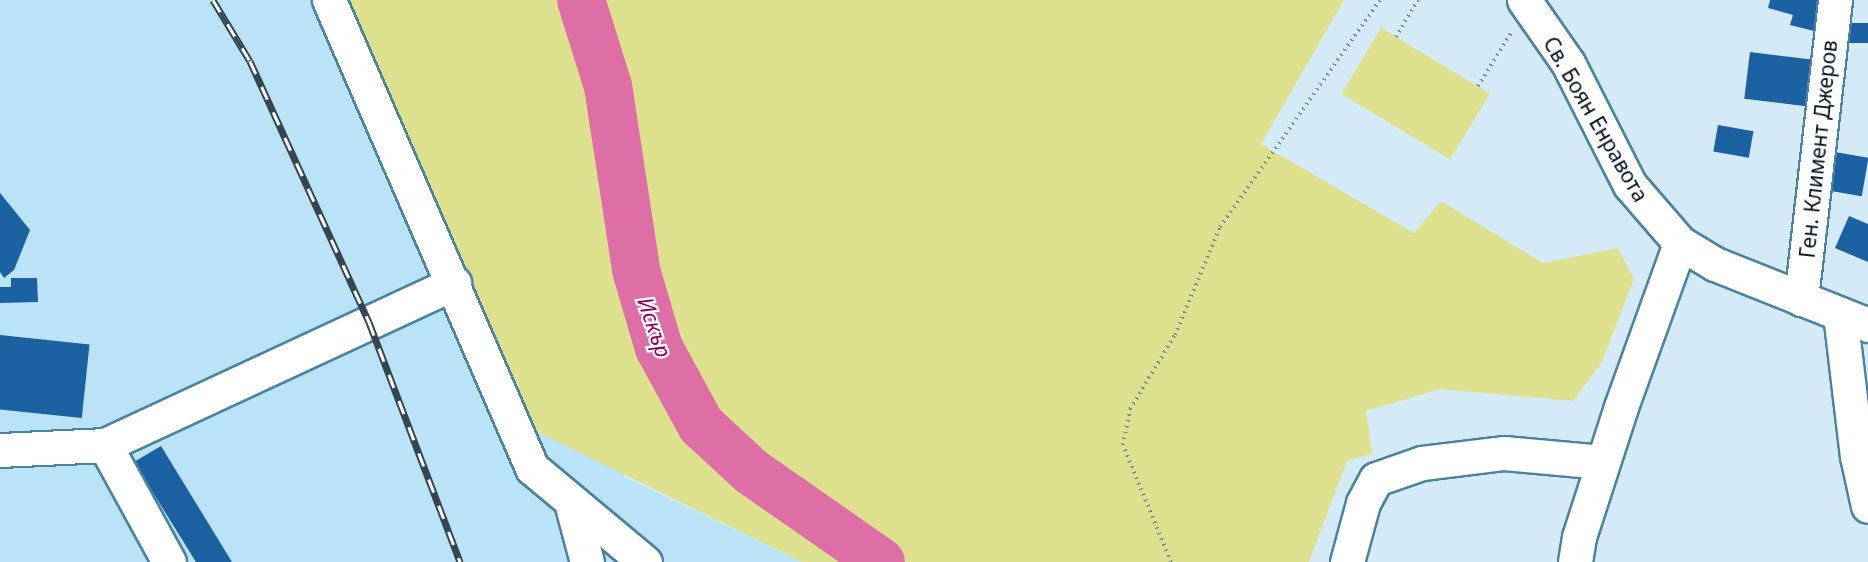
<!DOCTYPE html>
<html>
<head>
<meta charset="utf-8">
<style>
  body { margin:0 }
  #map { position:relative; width:1868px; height:562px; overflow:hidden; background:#d4ebf7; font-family:"Noto Sans",sans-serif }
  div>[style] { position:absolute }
  .built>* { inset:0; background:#bbe3f8 }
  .green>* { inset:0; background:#dde18d; transform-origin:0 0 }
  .river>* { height:48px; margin:-24px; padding:0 24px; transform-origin:24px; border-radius:24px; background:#de6ea6 }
  .building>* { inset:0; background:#1c61a1; transform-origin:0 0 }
  .path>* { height:4px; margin-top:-2px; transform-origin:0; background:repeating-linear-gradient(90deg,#798d98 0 1.5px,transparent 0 6px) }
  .roads { filter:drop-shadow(2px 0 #4a839f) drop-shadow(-2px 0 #4a839f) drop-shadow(0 2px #4a839f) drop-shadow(0 -2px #4a839f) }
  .minor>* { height:33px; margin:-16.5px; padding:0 16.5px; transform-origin:16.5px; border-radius:16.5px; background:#fff }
  .rail>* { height:7px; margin-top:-3.5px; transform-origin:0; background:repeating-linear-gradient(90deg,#fff 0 14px,#354650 0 28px); box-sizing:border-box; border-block:2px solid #354650 }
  span { translate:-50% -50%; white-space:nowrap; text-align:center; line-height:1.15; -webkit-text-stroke:4.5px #fff; paint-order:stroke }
  .street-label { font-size:21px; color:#000f19 }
  .water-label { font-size:22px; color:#93005e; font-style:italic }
</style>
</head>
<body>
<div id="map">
  <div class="built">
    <div style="clip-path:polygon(0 0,432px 0,625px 477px,802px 562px,0 562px)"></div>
  </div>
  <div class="green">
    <div style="clip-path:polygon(343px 0,1344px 0,1261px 144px,1414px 233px,1441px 201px,1543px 263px,1618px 248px,1634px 279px,1602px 362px,1573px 401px,1440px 389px,1366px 411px,1372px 454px,1347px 461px,1309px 562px,802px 562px,526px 426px)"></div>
    <div style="left:1381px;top:28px;width:127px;height:77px;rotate:31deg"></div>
  </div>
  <div class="river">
    <div style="left:581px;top:0;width:90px;rotate:72.6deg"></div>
    <div style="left:608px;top:86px;width:186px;rotate:81.3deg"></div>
    <div style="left:636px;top:270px;width:81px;rotate:73.6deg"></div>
    <div style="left:659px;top:348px;width:88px;rotate:61.4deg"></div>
    <div style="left:701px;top:425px;width:69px;rotate:42.7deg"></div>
    <div style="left:752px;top:472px;width:157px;rotate:34.9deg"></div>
  </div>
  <div class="building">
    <div style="clip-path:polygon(1770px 0,1822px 0,1814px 31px,1790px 25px,1793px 15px,1768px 8px)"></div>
    <div style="left:1849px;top:23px;width:19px;height:20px"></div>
    <div style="left:1750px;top:52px;width:62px;height:47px;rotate:7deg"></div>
    <div style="left:1718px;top:125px;width:36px;height:27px;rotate:10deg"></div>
    <div style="left:1835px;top:152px;width:34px;height:39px;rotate:10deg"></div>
    <div style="clip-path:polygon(0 193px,30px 230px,14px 270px,4px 278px,0 272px)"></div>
    <div style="clip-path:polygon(1849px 216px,1868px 224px,1868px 262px,1835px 248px)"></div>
    <div style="clip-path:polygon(11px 278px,37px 278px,38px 302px,0 303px,0 287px,11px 287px)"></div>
    <div style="left:0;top:335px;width:90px;height:74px;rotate:6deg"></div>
    <div style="clip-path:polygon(161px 446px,232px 562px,196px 562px,134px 462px)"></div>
  </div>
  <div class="path">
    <div style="left:1396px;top:37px;width:43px;rotate:-59.3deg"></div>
    <div style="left:1478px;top:86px;width:65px;rotate:-58.3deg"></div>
    <div style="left:1171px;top:562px;width:126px;rotate:-112.3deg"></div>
    <div style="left:1123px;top:445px;width:37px;rotate:-79deg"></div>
    <div style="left:1130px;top:409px;width:87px;rotate:-58.7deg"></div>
    <div style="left:1175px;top:335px;width:117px;rotate:-67.4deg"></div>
    <div style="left:1220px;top:227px;width:278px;rotate:-54.8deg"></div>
  </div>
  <div class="roads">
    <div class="minor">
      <div style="left:329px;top:0;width:510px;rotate:66.55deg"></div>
      <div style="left:532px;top:468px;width:147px;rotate:39.8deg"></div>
      <div style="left:1524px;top:0;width:77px;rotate:55.1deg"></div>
      <div style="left:1568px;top:63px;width:137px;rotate:63.1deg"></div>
      <div style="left:1630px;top:185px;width:77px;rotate:49.2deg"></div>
      <div style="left:1680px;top:243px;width:41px;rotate:31deg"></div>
      <div style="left:1715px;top:264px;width:165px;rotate:21.7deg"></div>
      <div style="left:1801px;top:299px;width:301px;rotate:-83.5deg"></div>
      <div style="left:1840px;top:314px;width:143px;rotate:83.2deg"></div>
      <div style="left:1857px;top:456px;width:51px;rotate:77.6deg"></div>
      <div style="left:105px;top:445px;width:133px;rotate:61.3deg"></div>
      <div style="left:0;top:450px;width:105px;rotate:-2.7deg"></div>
      <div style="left:105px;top:445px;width:385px;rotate:-24.9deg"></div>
      <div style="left:571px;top:502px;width:62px;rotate:75.1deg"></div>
      <div style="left:1347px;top:562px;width:61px;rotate:-74.8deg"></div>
      <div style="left:1363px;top:503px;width:27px;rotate:-62deg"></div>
      <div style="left:1376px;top:479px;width:49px;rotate:-19.2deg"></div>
      <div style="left:1422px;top:463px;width:83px;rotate:-7deg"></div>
      <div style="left:1504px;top:453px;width:99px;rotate:5.2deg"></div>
      <div style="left:1575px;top:562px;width:25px;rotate:-81deg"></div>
      <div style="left:1579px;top:537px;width:137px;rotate:-72.1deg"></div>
      <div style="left:1621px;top:407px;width:174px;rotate:-70.2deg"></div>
    </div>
  </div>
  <div class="rail">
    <div style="left:213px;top:0;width:71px;rotate:58.8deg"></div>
    <div style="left:250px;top:61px;width:287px;rotate:65.5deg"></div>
    <div style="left:369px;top:322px;width:257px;rotate:69.2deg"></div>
  </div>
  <div class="street-label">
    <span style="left:1596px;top:119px;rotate:60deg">Св. Боян Енравота</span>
    <span style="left:1818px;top:149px;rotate:-84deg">Ген. Климент Джеров</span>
  </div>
  <div class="water-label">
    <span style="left:655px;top:327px;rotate:71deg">Искър</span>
  </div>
</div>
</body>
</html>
